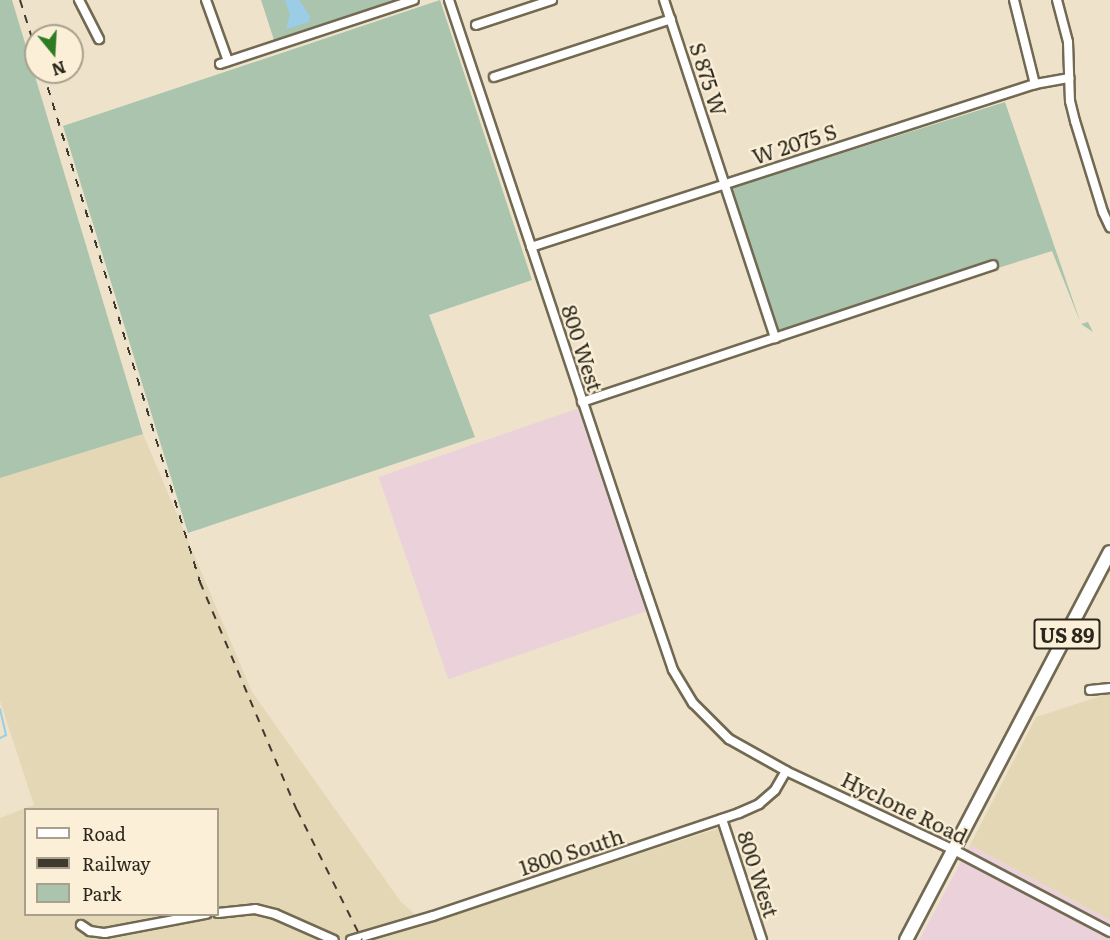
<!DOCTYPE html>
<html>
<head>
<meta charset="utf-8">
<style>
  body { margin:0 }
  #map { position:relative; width:1110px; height:940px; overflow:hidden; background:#eee3ca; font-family:Literata,serif }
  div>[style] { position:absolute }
  .commercial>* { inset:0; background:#ebd2da; transform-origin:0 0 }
  .built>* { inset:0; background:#e4d7b6 }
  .green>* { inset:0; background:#aac4ad }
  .water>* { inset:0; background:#9bcee6 }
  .stream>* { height:2px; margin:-1px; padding:0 1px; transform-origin:1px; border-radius:1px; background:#9bcee6 }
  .roads { filter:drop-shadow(2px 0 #726952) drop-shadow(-2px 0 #726952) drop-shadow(0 2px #726952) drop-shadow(0 -2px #726952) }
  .minor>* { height:8px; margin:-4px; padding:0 4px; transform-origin:4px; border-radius:4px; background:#fff }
  .highway>* { height:12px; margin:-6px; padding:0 6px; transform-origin:6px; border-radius:6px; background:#fff }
  .rail>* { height:2px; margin-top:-1px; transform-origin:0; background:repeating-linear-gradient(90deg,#3f3a2f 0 8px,transparent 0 16px) }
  span { translate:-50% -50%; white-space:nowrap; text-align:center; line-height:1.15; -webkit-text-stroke:4.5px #fbf0d7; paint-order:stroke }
  .shield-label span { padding:2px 4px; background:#fbf0d7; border:2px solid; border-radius:4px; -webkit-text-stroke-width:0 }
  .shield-label { font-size:20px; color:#2b271d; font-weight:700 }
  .street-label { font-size:21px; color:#2b271d }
  .legend { position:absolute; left:24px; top:808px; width:195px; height:108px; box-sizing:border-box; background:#fbf0d7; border:2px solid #a8a08d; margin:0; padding:8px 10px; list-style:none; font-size:18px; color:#2b271d }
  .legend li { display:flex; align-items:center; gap:12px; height:30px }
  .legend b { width:30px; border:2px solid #a8a08d }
  .north { position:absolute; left:24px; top:24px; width:60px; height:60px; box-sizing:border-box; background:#fbf0d7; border:2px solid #a8a08d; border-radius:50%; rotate:162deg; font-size:16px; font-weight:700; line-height:24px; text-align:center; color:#2b271d }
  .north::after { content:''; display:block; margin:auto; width:21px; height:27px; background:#2f7b22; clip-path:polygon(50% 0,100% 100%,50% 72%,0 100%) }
</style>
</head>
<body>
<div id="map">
  <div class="commercial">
    <div style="left:579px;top:408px;width:214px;height:212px;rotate:71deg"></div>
    <div style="clip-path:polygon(970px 845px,1110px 920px,1110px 940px,919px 940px)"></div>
  </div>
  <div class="built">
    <div style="clip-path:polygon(evenodd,143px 434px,252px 692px,401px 902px,426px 924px,719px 828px,756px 940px,0 940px,0 818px,34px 805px,0 701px,0 478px,143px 434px,26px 810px,218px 810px,218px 914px,26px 914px,26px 810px)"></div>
    <div style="clip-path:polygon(1110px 693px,1110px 920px,970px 845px,1036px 717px)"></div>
  </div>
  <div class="green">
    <div style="clip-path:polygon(0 0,12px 0,143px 434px,0 478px)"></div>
    <div style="clip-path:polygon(261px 0,399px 0,274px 40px)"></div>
    <div style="clip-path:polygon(440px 0,532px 280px,429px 315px,475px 437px,188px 533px,63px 126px)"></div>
    <div style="clip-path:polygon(1005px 102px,1081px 324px,1088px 322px,1093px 332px,1081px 324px,1052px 251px,775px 338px,732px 188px)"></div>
  </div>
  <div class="water">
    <div style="clip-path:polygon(285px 0,299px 0,310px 16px,309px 22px,286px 29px,290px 15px)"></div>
  </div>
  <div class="stream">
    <div style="left:0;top:709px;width:27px;rotate:77deg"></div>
    <div style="left:6px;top:735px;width:7px;rotate:153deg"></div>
  </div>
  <div class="roads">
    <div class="minor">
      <div style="left:79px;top:0;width:44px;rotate:62.9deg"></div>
      <div style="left:206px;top:0;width:65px;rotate:70.2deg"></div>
      <div style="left:449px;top:0;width:607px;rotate:71.57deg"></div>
      <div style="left:641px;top:576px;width:99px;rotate:71.2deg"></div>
      <div style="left:673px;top:670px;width:39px;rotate:59deg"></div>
      <div style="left:693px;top:703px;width:51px;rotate:45deg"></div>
      <div style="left:729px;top:739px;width:65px;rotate:29.3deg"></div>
      <div style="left:786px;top:771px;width:186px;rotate:25.2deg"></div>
      <div style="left:954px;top:850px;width:176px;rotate:27.7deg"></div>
      <div style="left:664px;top:0;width:356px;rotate:71.8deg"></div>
      <div style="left:1014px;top:0;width:87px;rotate:76deg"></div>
      <div style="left:1057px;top:0;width:43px;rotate:75.3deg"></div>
      <div style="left:1068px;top:42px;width:59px;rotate:88.1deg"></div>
      <div style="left:1070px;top:101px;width:21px;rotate:76deg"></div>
      <div style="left:1075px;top:121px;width:95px;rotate:72.9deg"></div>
      <div style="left:1103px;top:212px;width:17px;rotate:65deg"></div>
      <div style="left:476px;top:25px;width:80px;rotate:-18.2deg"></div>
      <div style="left:220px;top:64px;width:204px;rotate:-18.3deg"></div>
      <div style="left:494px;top:77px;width:186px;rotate:-18.1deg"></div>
      <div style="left:531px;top:247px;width:530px;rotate:-17.92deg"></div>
      <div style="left:1035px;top:84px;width:35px;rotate:-10deg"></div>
      <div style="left:582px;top:402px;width:433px;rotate:-18.4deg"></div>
      <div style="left:1090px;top:690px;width:20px;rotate:-6deg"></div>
      <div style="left:722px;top:819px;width:127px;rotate:71.7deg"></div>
      <div style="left:218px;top:913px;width:37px;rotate:-6deg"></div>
      <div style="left:255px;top:909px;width:21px;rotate:14deg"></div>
      <div style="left:275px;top:914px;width:64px;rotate:23.8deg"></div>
      <div style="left:81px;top:925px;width:11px;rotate:34deg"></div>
      <div style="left:90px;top:931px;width:15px;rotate:8deg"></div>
      <div style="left:105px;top:933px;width:103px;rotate:-10.7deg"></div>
      <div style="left:351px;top:940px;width:85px;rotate:-16.3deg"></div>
      <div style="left:433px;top:916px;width:323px;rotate:-18.6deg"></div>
      <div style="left:739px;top:813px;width:22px;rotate:-24deg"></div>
      <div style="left:759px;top:804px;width:21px;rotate:-41deg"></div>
      <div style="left:775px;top:790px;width:22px;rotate:-60deg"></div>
    </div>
    <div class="highway">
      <div style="left:906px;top:940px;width:438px;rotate:-62.3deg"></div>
    </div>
  </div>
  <div class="rail">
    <div style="left:20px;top:0;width:53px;rotate:72.6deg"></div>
    <div style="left:43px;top:72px;width:534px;rotate:72.89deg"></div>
    <div style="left:200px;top:582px;width:248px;rotate:67deg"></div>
    <div style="left:297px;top:810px;width:145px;rotate:63.4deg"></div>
  </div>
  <div class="shield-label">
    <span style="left:1067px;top:634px">US 89</span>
  </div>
  <div class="street-label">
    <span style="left:709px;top:79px;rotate:72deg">S 875 W</span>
    <span style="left:794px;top:143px;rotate:-18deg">W 2075 S</span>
    <span style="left:583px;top:348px;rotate:72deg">800 West</span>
    <span style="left:905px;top:807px;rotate:26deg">Hyclone Road</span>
    <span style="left:571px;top:851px;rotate:-18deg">1800 South</span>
    <span style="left:759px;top:874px;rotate:72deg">800 West</span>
  </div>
  <ul class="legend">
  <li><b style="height:8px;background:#fff"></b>Road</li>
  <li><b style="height:8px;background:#3f3a2f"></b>Railway</li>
  <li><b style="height:16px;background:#aac4ad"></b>Park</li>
  </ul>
  <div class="north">N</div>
</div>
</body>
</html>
